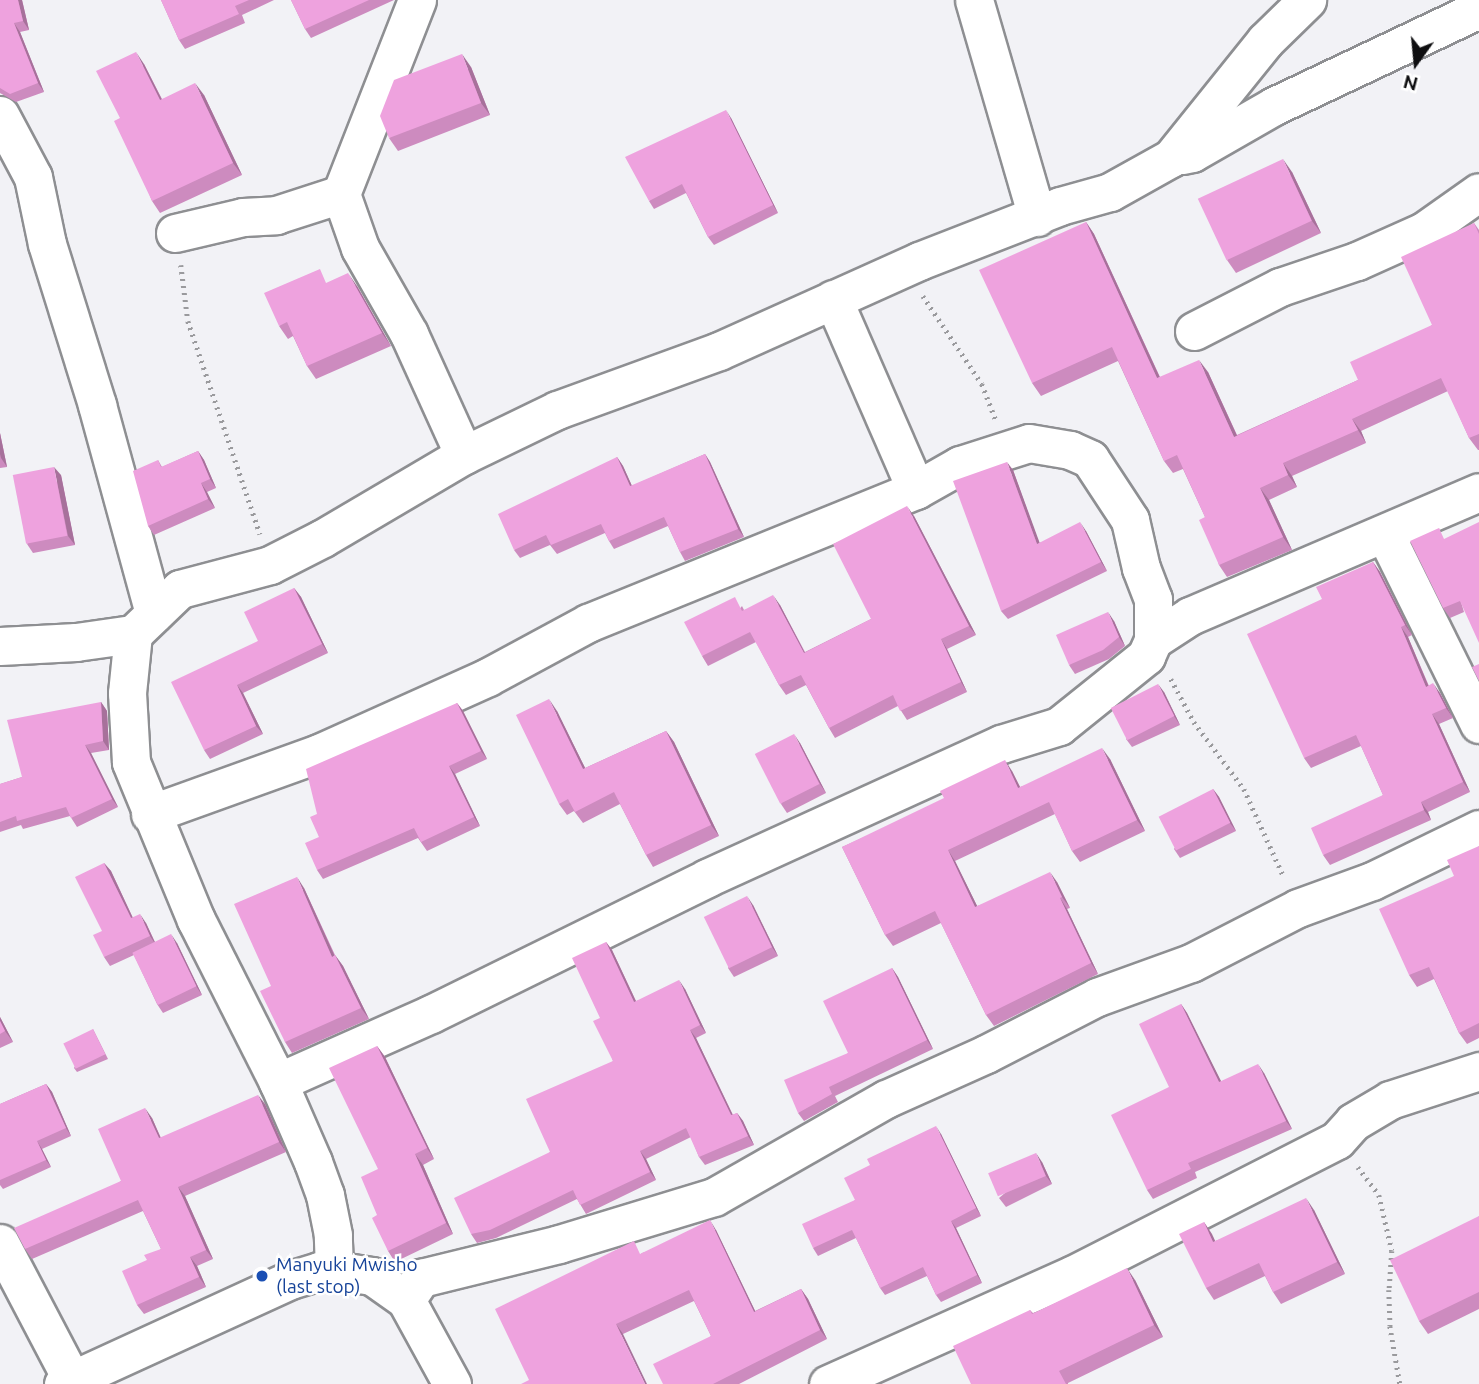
<!DOCTYPE html>
<html>
<head>
<meta charset="utf-8">
<style>
  body { margin:0 }
  #map { position:relative; width:1479px; height:1384px; overflow:hidden; background:#f2f2f6; font-family:Ubuntu,sans-serif }
  div>[style] { position:absolute }
  .path>* { height:4.5px; margin-top:-2.25px; transform-origin:0; background:repeating-linear-gradient(90deg,#9a9a9d 0 2px,transparent 0 7px) }
  .roads { filter:drop-shadow(2px 0 #8e8f92) drop-shadow(-2px 0 #8e8f92) drop-shadow(0 2px #8e8f92) drop-shadow(0 -2px #8e8f92) }
  .street>* { height:37px; margin:-18.5px; padding:0 18.5px; transform-origin:18.5px; border-radius:18.5px; background:#fff }
  .wall>* { inset:0; background:#cd8bbf }
  .shaded-wall>* { inset:0; background:#a7719b }
  .building>* { inset:0; background:#eea2de; transform-origin:0 0 }
  .dots>* { width:19px; height:19px; translate:-50% -50%; box-sizing:border-box; border:4px solid #fff; border-radius:50% }
  span { translate:-50% -50%; white-space:nowrap; text-align:center; line-height:1.15; -webkit-text-stroke:5px #fff; paint-order:stroke }
  .transit-label { font-size:19px; color:#164399 }
  .left { translate:0 -50%; text-align:left }
  .north { position:absolute; left:1381px; top:28px; width:70px; height:70px; -webkit-text-stroke:5px #fff; paint-order:stroke; rotate:195deg; font-size:19px; font-weight:700; line-height:28px; text-align:center; color:#0f0f11 }
  .north::after { content:''; display:block; margin:auto; width:24px; height:32px; background:#0f0f11; clip-path:polygon(50% 0,100% 100%,50% 72%,0 100%) }
</style>
</head>
<body>
<div id="map">
  <div class="path">
    <div style="left:181px;top:265px;width:56px;rotate:82.9deg"></div>
    <div style="left:188px;top:321px;width:225px;rotate:71.3deg"></div>
    <div style="left:923px;top:296px;width:106px;rotate:56.2deg"></div>
    <div style="left:982px;top:384px;width:39px;rotate:69deg"></div>
    <div style="left:1171px;top:679px;width:49px;rotate:61.9deg"></div>
    <div style="left:1194px;top:722px;width:84px;rotate:53.3deg"></div>
    <div style="left:1244px;top:789px;width:97px;rotate:65.6deg"></div>
    <div style="left:1358px;top:1167px;width:35px;rotate:53deg"></div>
    <div style="left:1379px;top:1195px;width:57px;rotate:76.9deg"></div>
    <div style="left:1392px;top:1251px;width:39px;rotate:94deg"></div>
    <div style="left:1389px;top:1290px;width:36px;rotate:88deg"></div>
    <div style="left:1390px;top:1326px;width:59px;rotate:80.2deg"></div>
  </div>
  <div class="roads">
    <div class="street">
      <div style="left:417px;top:0;width:208px;rotate:111.4deg"></div>
      <div style="left:341px;top:194px;width:57px;rotate:70.6deg"></div>
      <div style="left:360px;top:248px;width:99px;rotate:60.3deg"></div>
      <div style="left:409px;top:334px;width:133px;rotate:65.6deg"></div>
      <div style="left:974px;top:0;width:226px;rotate:73.8deg"></div>
      <div style="left:0;top:115px;width:70px;rotate:62deg"></div>
      <div style="left:33px;top:177px;width:68px;rotate:78.2deg"></div>
      <div style="left:47px;top:244px;width:169px;rotate:72.7deg"></div>
      <div style="left:97px;top:405px;width:216px;rotate:74.7deg"></div>
      <div style="left:1182px;top:155px;width:10px;rotate:-11deg"></div>
      <div style="left:1192px;top:153px;width:95px;rotate:-29.8deg"></div>
      <div style="left:1274px;top:106px;width:227px;rotate:-25.3deg"></div>
      <div style="left:175px;top:233px;width:70px;rotate:-13.2deg"></div>
      <div style="left:243px;top:217px;width:33px;rotate:-3deg"></div>
      <div style="left:276px;top:215px;width:68px;rotate:-17.9deg"></div>
      <div style="left:833px;top:299px;width:208px;rotate:66.5deg"></div>
      <div style="left:1194px;top:331px;width:97px;rotate:-27.1deg"></div>
      <div style="left:1280px;top:287px;width:81px;rotate:-18.7deg"></div>
      <div style="left:1357px;top:261px;width:73px;rotate:-24.1deg"></div>
      <div style="left:1424px;top:231px;width:67px;rotate:-35.3deg"></div>
      <div style="left:1385px;top:534px;width:212px;rotate:63.7deg"></div>
      <div style="left:0;top:646px;width:76px;rotate:-3deg"></div>
      <div style="left:76px;top:642px;width:58px;rotate:-8deg"></div>
      <div style="left:150px;top:814px;width:180px;rotate:-19.8deg"></div>
      <div style="left:319px;top:753px;width:185px;rotate:-24.2deg"></div>
      <div style="left:488px;top:677px;width:114px;rotate:-28.4deg"></div>
      <div style="left:588px;top:623px;width:354px;rotate:-22.1deg"></div>
      <div style="left:916px;top:490px;width:51px;rotate:-29.6deg"></div>
      <div style="left:960px;top:465px;width:72px;rotate:-17.7deg"></div>
      <div style="left:1029px;top:443px;width:42px;rotate:9.7deg"></div>
      <div style="left:1070px;top:450px;width:22px;rotate:24deg"></div>
      <div style="left:1090px;top:459px;width:73px;rotate:56.7deg"></div>
      <div style="left:1130px;top:520px;width:49px;rotate:77.1deg"></div>
      <div style="left:1141px;top:568px;width:33px;rotate:69deg"></div>
      <div style="left:1153px;top:599px;width:41px;rotate:90deg"></div>
      <div style="left:278px;top:1082px;width:167px;rotate:-24deg"></div>
      <div style="left:431px;top:1014px;width:308px;rotate:-26.2deg"></div>
      <div style="left:707px;top:878px;width:323px;rotate:-24.5deg"></div>
      <div style="left:1001px;top:744px;width:61px;rotate:-17.2deg"></div>
      <div style="left:1059px;top:726px;width:112px;rotate:-38.8deg"></div>
      <div style="left:1146px;top:656px;width:17px;rotate:-66deg"></div>
      <div style="left:1153px;top:640px;width:44px;rotate:-33deg"></div>
      <div style="left:1190px;top:616px;width:314px;rotate:-23.2deg"></div>
      <div style="left:0;top:1243px;width:155px;rotate:62.3deg"></div>
      <div style="left:334px;top:1270px;width:35px;rotate:-92deg"></div>
      <div style="left:333px;top:1235px;width:41px;rotate:-101.3deg"></div>
      <div style="left:325px;top:1195px;width:35px;rotate:-110deg"></div>
      <div style="left:313px;top:1162px;width:87px;rotate:-113.6deg"></div>
      <div style="left:278px;top:1082px;width:182px;rotate:-116.8deg"></div>
      <div style="left:196px;top:920px;width:171px;rotate:-112.4deg"></div>
      <div style="left:131px;top:762px;width:69px;rotate:-93.3deg"></div>
      <div style="left:127px;top:693px;width:59px;rotate:-84.2deg"></div>
      <div style="left:133px;top:634px;width:65px;rotate:-43.8deg"></div>
      <div style="left:180px;top:589px;width:93px;rotate:-14.9deg"></div>
      <div style="left:270px;top:565px;width:59px;rotate:-27deg"></div>
      <div style="left:323px;top:538px;width:164px;rotate:-30.5deg"></div>
      <div style="left:464px;top:455px;width:103px;rotate:-25.8deg"></div>
      <div style="left:557px;top:410px;width:172px;rotate:-20deg"></div>
      <div style="left:719px;top:351px;width:219px;rotate:-24.2deg"></div>
      <div style="left:919px;top:261px;width:151px;rotate:-21.3deg"></div>
      <div style="left:1060px;top:206px;width:52px;rotate:-15.6deg"></div>
      <div style="left:1110px;top:192px;width:70px;rotate:-29.1deg"></div>
      <div style="left:1171px;top:158px;width:150px;rotate:-51.2deg"></div>
      <div style="left:1265px;top:41px;width:59px;rotate:-44.3deg"></div>
      <div style="left:406px;top:1300px;width:27px;rotate:-56deg"></div>
      <div style="left:421px;top:1278px;width:142px;rotate:-13.8deg"></div>
      <div style="left:559px;top:1244px;width:162px;rotate:-16.9deg"></div>
      <div style="left:714px;top:1197px;width:198px;rotate:-29.7deg"></div>
      <div style="left:886px;top:1099px;width:110px;rotate:-24.2deg"></div>
      <div style="left:986px;top:1054px;width:125px;rotate:-27.2deg"></div>
      <div style="left:1097px;top:997px;width:100px;rotate:-19.9deg"></div>
      <div style="left:1191px;top:963px;width:120px;rotate:-27.2deg"></div>
      <div style="left:1298px;top:908px;width:79px;rotate:-20deg"></div>
      <div style="left:1372px;top:881px;width:119px;rotate:-25.9deg"></div>
      <div style="left:63px;top:1384px;width:250px;rotate:-24.6deg"></div>
      <div style="left:290px;top:1280px;width:30px;rotate:-17deg"></div>
      <div style="left:319px;top:1271px;width:15px;rotate:-4deg"></div>
      <div style="left:334px;top:1270px;width:38px;rotate:9deg"></div>
      <div style="left:372px;top:1276px;width:42px;rotate:35.2deg"></div>
      <div style="left:406px;top:1300px;width:96px;rotate:61.3deg"></div>
      <div style="left:828px;top:1384px;width:267px;rotate:-24.1deg"></div>
      <div style="left:1072px;top:1275px;width:297px;rotate:-27deg"></div>
      <div style="left:1337px;top:1140px;width:24px;rotate:-48deg"></div>
      <div style="left:1353px;top:1122px;width:43px;rotate:-30.7deg"></div>
      <div style="left:1390px;top:1100px;width:94px;rotate:-18deg"></div>
    </div>
  </div>
  <div class="wall">
    <div style="clip-path:polygon(0 0,22px 0,29px 30px,20px 32px,44px 92px,16px 102px,0 93px)"></div>
    <div style="clip-path:polygon(161px 0,274px 0,242px 15px,245px 23px,185px 49px,179px 40px)"></div>
    <div style="clip-path:polygon(291px 0,394px 0,311px 38px,305px 29px)"></div>
    <div style="clip-path:polygon(144px 64px,162px 99px,204px 95px,242px 175px,160px 213px,152px 201px,120px 118px)"></div>
    <div style="clip-path:polygon(471px 67px,490px 115px,398px 151px,389px 138px)"></div>
    <div style="clip-path:polygon(731px 118px,778px 213px,714px 245px,708px 237px,686px 193px,654px 209px,649px 201px)"></div>
    <div style="clip-path:polygon(1292px 172px,1321px 233px,1236px 273px,1227px 260px)"></div>
    <div style="clip-path:polygon(1086px 222px,1094px 234px,1160px 377px,1208px 372px,1237px 435px,1358px 380px,1432px 325px,1474px 223px,1479px 230px,1479px 450px,1478px 450px,1469px 438px,1448px 391px,1361px 431px,1366px 443px,1292px 476px,1297px 487px,1269px 500px,1292px 550px,1227px 577px,1219px 565px,1205px 517px,1183px 469px,1173px 473px,1164px 461px,1118px 361px,1041px 396px,1032px 383px)"></div>
    <div style="clip-path:polygon(329px 282px,357px 286px,391px 346px,316px 379px,307px 366px,293px 336px,288px 339px,279px 326px)"></div>
    <div style="clip-path:polygon(0 433px,7px 467px,0 468px)"></div>
    <div style="clip-path:polygon(198px 451px,204px 460px,216px 488px,207px 492px,215px 508px,154px 535px,148px 526px,158px 460px,162px 467px)"></div>
    <div style="clip-path:polygon(705px 454px,710px 462px,744px 537px,685px 561px,680px 552px,668px 526px,614px 549px,609px 541px,605px 533px,557px 554px,550px 545px,520px 558px,514px 550px,617px 457px,623px 466px,632px 486px)"></div>
    <div style="clip-path:polygon(1013px 470px,1039px 543px,1086px 531px,1107px 571px,1008px 619px,1001px 611px)"></div>
    <div style="clip-path:polygon(61px 475px,75px 545px,33px 553px,27px 544px)"></div>
    <div style="clip-path:polygon(914px 516px,976px 635px,947px 649px,967px 692px,907px 720px,898px 706px,835px 738px,829px 728px,806px 685px,786px 695px,779px 685px,756px 642px,708px 666px,702px 656px,742px 606px,744px 610px,780px 605px,805px 652px,871px 619px)"></div>
    <div style="clip-path:polygon(1439px 528px,1464px 612px,1450px 618px,1443px 608px)"></div>
    <div style="clip-path:polygon(1373px 562px,1380px 572px,1412px 635px,1408px 637px,1429px 686px,1440px 693px,1453px 718px,1439px 724px,1470px 792px,1428px 812px,1431px 820px,1330px 865px,1323px 855px,1383px 795px,1361px 746px,1311px 768px,1304px 758px,1322px 599px)"></div>
    <div style="clip-path:polygon(294px 588px,301px 597px,328px 653px,243px 693px,263px 734px,210px 759px,204px 750px,258px 641px)"></div>
    <div style="clip-path:polygon(1114px 621px,1125px 646px,1109px 659px,1075px 674px,1069px 665px)"></div>
    <div style="clip-path:polygon(1164px 692px,1180px 725px,1132px 747px,1126px 739px)"></div>
    <div style="clip-path:polygon(101px 702px,107px 711px,109px 750px,91px 753px,118px 807px,77px 827px,70px 816px,23px 829px,21px 825px,0 832px,0 784px,22px 777px)"></div>
    <div style="clip-path:polygon(457px 703px,463px 711px,487px 759px,455px 774px,480px 826px,427px 851px,418px 838px,323px 879px,317px 870px,319px 837px,317px 814px)"></div>
    <div style="clip-path:polygon(557px 711px,585px 768px,666px 731px,674px 742px,719px 836px,653px 867px,646px 855px,620px 804px,583px 823px,574px 811px,567px 815px,559px 804px)"></div>
    <div style="clip-path:polygon(800px 743px,826px 793px,787px 813px,781px 804px)"></div>
    <div style="clip-path:polygon(1110px 759px,1145px 831px,1080px 862px,1072px 851px,1055px 814px,955px 861px,977px 906px,1057px 882px,1070px 908px,1067px 909px,1098px 974px,994px 1026px,986px 1015px,941px 923px,893px 946px,885px 935px,842px 847px,1012px 771px,1020px 787px)"></div>
    <div style="clip-path:polygon(1213px 789px,1219px 797px,1236px 831px,1180px 858px,1174px 849px)"></div>
    <div style="clip-path:polygon(1479px 846px,1479px 1038px,1467px 1044px,1459px 1033px,1434px 979px,1417px 987px,1409px 975px,1454px 876px)"></div>
    <div style="clip-path:polygon(104px 863px,111px 871px,133px 918px,146px 923px,155px 942px,177px 943px,202px 995px,163px 1013px,157px 1004px,134px 955px,110px 966px,104px 957px,102px 931px)"></div>
    <div style="clip-path:polygon(304px 888px,335px 955px,343px 966px,369px 1019px,292px 1053px,285px 1042px,271px 986px)"></div>
    <div style="clip-path:polygon(753px 905px,778px 956px,734px 977px,728px 968px)"></div>
    <div style="clip-path:polygon(606px 942px,612px 950px,636px 1001px,685px 989px,706px 1033px,696px 1038px,733px 1115px,737px 1113px,743px 1121px,754px 1145px,705px 1165px,699px 1157px,691px 1137px,646px 1159px,656px 1180px,586px 1214px,577px 1199px,496px 1238px,477px 1243px,471px 1234px,550px 1152px,613px 1061px,600px 1018px)"></div>
    <div style="clip-path:polygon(892px 968px,898px 977px,933px 1049px,835px 1096px,838px 1102px,804px 1121px,798px 1113px,848px 1053px)"></div>
    <div style="clip-path:polygon(1181px 1004px,1187px 1013px,1221px 1082px,1264px 1073px,1292px 1129px,1195px 1172px,1197px 1178px,1153px 1199px,1147px 1190px,1169px 1087px)"></div>
    <div style="clip-path:polygon(0 1017px,13px 1042px,0 1048px)"></div>
    <div style="clip-path:polygon(93px 1029px,108px 1059px,77px 1072px,74px 1068px)"></div>
    <div style="clip-path:polygon(377px 1046px,385px 1057px,434px 1159px,423px 1165px,453px 1234px,395px 1262px,388px 1251px,378px 1169px)"></div>
    <div style="clip-path:polygon(46px 1084px,52px 1092px,71px 1136px,42px 1149px,51px 1167px,3px 1189px,0 1185px,0 1104px)"></div>
    <div style="clip-path:polygon(265px 1104px,286px 1152px,185px 1196px,213px 1259px,197px 1266px,206px 1287px,144px 1314px,137px 1305px,147px 1260px,161px 1249px,143px 1211px,32px 1259px,25px 1249px,121px 1181px,152px 1118px,161px 1138px)"></div>
    <div style="clip-path:polygon(941px 1134px,981px 1216px,956px 1228px,982px 1283px,941px 1302px,936px 1295px,927px 1276px,885px 1295px,880px 1288px,856px 1238px,818px 1256px,813px 1248px,855px 1200px)"></div>
    <div style="clip-path:polygon(1042px 1162px,1052px 1184px,1006px 1207px,999px 1198px)"></div>
    <div style="clip-path:polygon(1314px 1210px,1345px 1274px,1281px 1304px,1273px 1292px,1265px 1276px,1214px 1300px,1206px 1288px,1204px 1222px,1215px 1241px)"></div>
    <div style="clip-path:polygon(1479px 1216px,1479px 1309px,1428px 1334px,1419px 1321px)"></div>
    <div style="clip-path:polygon(716px 1230px,755px 1311px,801px 1289px,808px 1299px,827px 1339px,739px 1384px,663px 1384px,711px 1336px,694px 1301px,623px 1334px,529px 1380px,642px 1253px)"></div>
    <div style="clip-path:polygon(1135px 1280px,1163px 1337px,1068px 1383px,1068px 1384px,971px 1384px,1030px 1310px,1033px 1313px)"></div>
  </div>
  <div class="shaded-wall">
    <div style="clip-path:polygon(18px 0,22px 0,29px 30px,23px 21px)"></div>
    <div style="clip-path:polygon(14px 23px,20px 32px,44px 92px,38px 83px)"></div>
    <div style="clip-path:polygon(136px 52px,144px 64px,168px 112px,160px 100px)"></div>
    <div style="clip-path:polygon(462px 54px,471px 67px,490px 115px,481px 103px)"></div>
    <div style="clip-path:polygon(195px 83px,204px 95px,242px 175px,233px 163px)"></div>
    <div style="clip-path:polygon(726px 110px,731px 118px,778px 213px,773px 205px)"></div>
    <div style="clip-path:polygon(1283px 159px,1292px 172px,1321px 233px,1312px 221px)"></div>
    <div style="clip-path:polygon(1086px 222px,1094px 234px,1166px 391px,1157px 378px)"></div>
    <div style="clip-path:polygon(348px 273px,357px 286px,391px 346px,382px 333px)"></div>
    <div style="clip-path:polygon(1199px 360px,1208px 372px,1243px 449px,1234px 437px)"></div>
    <div style="clip-path:polygon(1352px 419px,1361px 431px,1366px 443px,1358px 430px)"></div>
    <div style="clip-path:polygon(0 433px,7px 467px,1px 458px,0 454px)"></div>
    <div style="clip-path:polygon(198px 451px,204px 460px,216px 488px,210px 479px)"></div>
    <div style="clip-path:polygon(705px 454px,710px 462px,744px 537px,738px 529px)"></div>
    <div style="clip-path:polygon(617px 457px,623px 466px,636px 495px,630px 486px)"></div>
    <div style="clip-path:polygon(1007px 462px,1013px 470px,1043px 552px,1037px 544px)"></div>
    <div style="clip-path:polygon(1283px 463px,1292px 476px,1297px 487px,1288px 475px)"></div>
    <div style="clip-path:polygon(54px 467px,61px 475px,75px 545px,68px 536px)"></div>
    <div style="clip-path:polygon(201px 483px,207px 492px,215px 508px,208px 499px)"></div>
    <div style="clip-path:polygon(1260px 488px,1269px 500px,1292px 550px,1283px 537px)"></div>
    <div style="clip-path:polygon(907px 506px,914px 516px,976px 635px,969px 626px)"></div>
    <div style="clip-path:polygon(1080px 522px,1086px 531px,1107px 571px,1101px 562px)"></div>
    <div style="clip-path:polygon(1373px 562px,1380px 572px,1412px 635px,1405px 625px)"></div>
    <div style="clip-path:polygon(294px 588px,301px 597px,328px 653px,322px 644px)"></div>
    <div style="clip-path:polygon(773px 595px,780px 605px,810px 663px,804px 653px)"></div>
    <div style="clip-path:polygon(1108px 612px,1114px 621px,1125px 646px,1119px 637px)"></div>
    <div style="clip-path:polygon(1401px 627px,1408px 637px,1433px 697px,1426px 687px)"></div>
    <div style="clip-path:polygon(941px 639px,947px 649px,967px 692px,961px 682px)"></div>
    <div style="clip-path:polygon(1433px 683px,1440px 693px,1453px 718px,1446px 708px)"></div>
    <div style="clip-path:polygon(1158px 684px,1164px 692px,1180px 725px,1174px 716px)"></div>
    <div style="clip-path:polygon(237px 685px,243px 693px,263px 734px,256px 726px)"></div>
    <div style="clip-path:polygon(549px 699px,557px 711px,591px 780px,583px 769px)"></div>
    <div style="clip-path:polygon(101px 702px,107px 711px,109px 750px,103px 741px)"></div>
    <div style="clip-path:polygon(457px 703px,463px 711px,487px 759px,481px 751px)"></div>
    <div style="clip-path:polygon(1432px 714px,1439px 724px,1470px 792px,1463px 782px)"></div>
    <div style="clip-path:polygon(666px 731px,674px 742px,719px 836px,711px 825px)"></div>
    <div style="clip-path:polygon(794px 734px,800px 743px,826px 793px,820px 784px)"></div>
    <div style="clip-path:polygon(85px 745px,91px 753px,118px 807px,112px 799px)"></div>
    <div style="clip-path:polygon(1102px 748px,1110px 759px,1145px 831px,1137px 820px)"></div>
    <div style="clip-path:polygon(1005px 760px,1012px 771px,1026px 799px,1018px 788px)"></div>
    <div style="clip-path:polygon(449px 766px,455px 774px,480px 826px,474px 817px)"></div>
    <div style="clip-path:polygon(1213px 789px,1219px 797px,1236px 831px,1230px 823px)"></div>
    <div style="clip-path:polygon(1421px 802px,1428px 812px,1431px 820px,1424px 810px)"></div>
    <div style="clip-path:polygon(948px 850px,955px 861px,983px 918px,975px 907px)"></div>
    <div style="clip-path:polygon(104px 863px,111px 871px,137px 927px,131px 918px)"></div>
    <div style="clip-path:polygon(1050px 872px,1057px 882px,1070px 908px,1062px 897px)"></div>
    <div style="clip-path:polygon(297px 877px,304px 888px,340px 968px,332px 957px)"></div>
    <div style="clip-path:polygon(747px 896px,753px 905px,778px 956px,772px 947px)"></div>
    <div style="clip-path:polygon(1060px 898px,1067px 909px,1098px 974px,1091px 963px)"></div>
    <div style="clip-path:polygon(140px 914px,146px 923px,156px 945px,150px 936px)"></div>
    <div style="clip-path:polygon(171px 934px,177px 943px,202px 995px,196px 986px)"></div>
    <div style="clip-path:polygon(606px 942px,612px 950px,640px 1010px,634px 1002px)"></div>
    <div style="clip-path:polygon(335px 955px,343px 966px,369px 1019px,361px 1008px)"></div>
    <div style="clip-path:polygon(892px 968px,898px 977px,933px 1049px,927px 1040px)"></div>
    <div style="clip-path:polygon(679px 980px,685px 989px,706px 1033px,700px 1025px)"></div>
    <div style="clip-path:polygon(1181px 1004px,1187px 1013px,1226px 1091px,1219px 1082px)"></div>
    <div style="clip-path:polygon(0 1017px,13px 1042px,5px 1031px,0 1021px)"></div>
    <div style="clip-path:polygon(690px 1030px,696px 1038px,737px 1124px,731px 1115px)"></div>
    <div style="clip-path:polygon(377px 1046px,385px 1057px,434px 1159px,427px 1148px)"></div>
    <div style="clip-path:polygon(1258px 1064px,1264px 1073px,1292px 1129px,1286px 1121px)"></div>
    <div style="clip-path:polygon(46px 1084px,52px 1092px,71px 1136px,66px 1128px)"></div>
    <div style="clip-path:polygon(258px 1095px,265px 1104px,286px 1152px,279px 1142px)"></div>
    <div style="clip-path:polygon(145px 1108px,152px 1118px,165px 1148px,159px 1138px)"></div>
    <div style="clip-path:polygon(737px 1113px,743px 1121px,754px 1145px,748px 1136px)"></div>
    <div style="clip-path:polygon(936px 1126px,941px 1134px,981px 1216px,976px 1208px)"></div>
    <div style="clip-path:polygon(37px 1141px,42px 1149px,51px 1167px,46px 1160px)"></div>
    <div style="clip-path:polygon(640px 1151px,646px 1159px,656px 1180px,650px 1172px)"></div>
    <div style="clip-path:polygon(1036px 1153px,1042px 1162px,1052px 1184px,1046px 1176px)"></div>
    <div style="clip-path:polygon(415px 1154px,423px 1165px,453px 1234px,446px 1223px)"></div>
    <div style="clip-path:polygon(178px 1187px,185px 1196px,213px 1259px,206px 1250px)"></div>
    <div style="clip-path:polygon(1306px 1198px,1314px 1210px,1345px 1274px,1337px 1262px)"></div>
    <div style="clip-path:polygon(710px 1220px,716px 1230px,760px 1321px,754px 1312px)"></div>
    <div style="clip-path:polygon(951px 1221px,956px 1228px,982px 1283px,977px 1275px)"></div>
    <div style="clip-path:polygon(1204px 1222px,1212px 1234px,1221px 1254px,1213px 1242px)"></div>
    <div style="clip-path:polygon(190px 1257px,197px 1266px,206px 1287px,199px 1277px)"></div>
    <div style="clip-path:polygon(1127px 1268px,1135px 1280px,1163px 1337px,1154px 1325px)"></div>
    <div style="clip-path:polygon(801px 1289px,808px 1299px,827px 1339px,820px 1330px)"></div>
    <div style="clip-path:polygon(616px 1324px,623px 1334px,647px 1384px,645px 1384px)"></div>
  </div>
  <div class="building">
    <div style="clip-path:polygon(0 0,18px 0,23px 21px,14px 23px,38px 83px,10px 94px,0 88px)"></div>
    <div style="clip-path:polygon(161px 0,249px 0,235px 6px,239px 14px,179px 40px)"></div>
    <div style="clip-path:polygon(291px 0,369px 0,305px 29px)"></div>
    <div style="clip-path:polygon(136px 52px,160px 100px,195px 83px,233px 163px,152px 201px,114px 121px,120px 118px,96px 71px)"></div>
    <div style="clip-path:polygon(462px 54px,481px 103px,389px 138px,380px 116px,394px 80px)"></div>
    <div style="clip-path:polygon(726px 110px,773px 205px,708px 237px,682px 184px,649px 201px,625px 157px)"></div>
    <div style="left:1283px;top:159px;width:68px;height:94px;rotate:65deg"></div>
    <div style="clip-path:polygon(1086px 222px,1157px 378px,1199px 360px,1234px 437px,1358px 380px,1350px 362px,1432px 325px,1401px 257px,1474px 223px,1479px 234px,1479px 434px,1469px 438px,1441px 378px,1352px 419px,1358px 430px,1283px 463px,1288px 475px,1260px 488px,1283px 537px,1219px 565px,1199px 520px,1205px 517px,1177px 455px,1164px 461px,1112px 347px,1032px 383px,979px 270px)"></div>
    <div style="clip-path:polygon(320px 269px,326px 283px,348px 273px,382px 333px,307px 366px,287px 322px,279px 326px,264px 293px)"></div>
    <div style="clip-path:polygon(198px 451px,210px 479px,201px 483px,208px 499px,148px 526px,133px 471px,158px 460px,161px 467px)"></div>
    <div style="clip-path:polygon(705px 454px,738px 529px,680px 552px,664px 517px,609px 541px,601px 524px,551px 545px,546px 535px,514px 550px,498px 514px,617px 457px,630px 486px)"></div>
    <div style="clip-path:polygon(1007px 462px,1037px 544px,1080px 522px,1101px 562px,1001px 611px,953px 481px)"></div>
    <div style="left:54px;top:467px;width:70px;height:42px;rotate:79deg"></div>
    <div style="clip-path:polygon(907px 506px,969px 626px,941px 639px,961px 682px,900px 711px,893px 695px,829px 728px,801px 675px,779px 685px,750px 632px,702px 656px,684px 622px,735px 597px,742px 611px,773px 595px,804px 653px,871px 619px,833px 544px)"></div>
    <div style="clip-path:polygon(1479px 522px,1479px 643px,1460px 601px,1443px 608px,1410px 541px,1439px 528px,1444px 539px)"></div>
    <div style="clip-path:polygon(1373px 562px,1405px 625px,1401px 627px,1426px 687px,1433px 683px,1446px 708px,1432px 714px,1463px 782px,1421px 802px,1424px 810px,1323px 855px,1311px 828px,1383px 795px,1356px 735px,1304px 758px,1247px 634px,1322px 599px,1316px 587px)"></div>
    <div style="clip-path:polygon(294px 588px,322px 644px,237px 685px,256px 726px,204px 750px,171px 682px,258px 641px,244px 612px)"></div>
    <div style="clip-path:polygon(1108px 612px,1119px 637px,1103px 650px,1069px 665px,1056px 635px)"></div>
    <div style="clip-path:polygon(1479px 664px,1479px 681px,1472px 667px)"></div>
    <div style="left:1158px;top:684px;width:36px;height:53px;rotate:63deg"></div>
    <div style="clip-path:polygon(549px 699px,583px 769px,666px 731px,711px 825px,646px 855px,614px 792px,575px 812px,568px 799px,559px 804px,516px 715px)"></div>
    <div style="clip-path:polygon(101px 702px,103px 741px,85px 745px,112px 799px,71px 818px,66px 807px,17px 821px,16px 816px,0 822px,0 784px,22px 777px,7px 720px)"></div>
    <div style="clip-path:polygon(457px 703px,481px 751px,449px 766px,474px 817px,421px 842px,414px 828px,317px 870px,305px 843px,319px 837px,310px 817px,317px 814px,306px 769px)"></div>
    <div style="left:794px;top:734px;width:56px;height:44px;rotate:63deg"></div>
    <div style="clip-path:polygon(1102px 748px,1137px 820px,1072px 851px,1049px 802px,948px 850px,975px 907px,1050px 872px,1062px 897px,1060px 898px,1091px 963px,986px 1015px,935px 911px,885px 935px,842px 847px,944px 798px,940px 791px,1005px 760px,1018px 788px)"></div>
    <div style="left:1213px;top:789px;width:38px;height:61px;rotate:63deg"></div>
    <div style="clip-path:polygon(1479px 846px,1479px 1023px,1459px 1033px,1429px 967px,1409px 975px,1379px 909px,1454px 876px,1447px 860px)"></div>
    <div style="clip-path:polygon(104px 863px,131px 918px,140px 914px,150px 936px,104px 957px,93px 935px,102px 931px,75px 877px)"></div>
    <div style="clip-path:polygon(297px 877px,332px 957px,335px 955px,361px 1008px,285px 1042px,260px 991px,271px 986px,234px 904px)"></div>
    <div style="left:747px;top:896px;width:57px;height:48px;rotate:64deg"></div>
    <div style="left:171px;top:934px;width:58px;height:43px;rotate:64deg"></div>
    <div style="clip-path:polygon(606px 942px,634px 1002px,679px 980px,700px 1025px,690px 1030px,731px 1115px,737px 1113px,748px 1136px,699px 1157px,686px 1128px,640px 1151px,650px 1172px,580px 1205px,573px 1190px,490px 1230px,471px 1234px,454px 1198px,550px 1152px,526px 1099px,613px 1061px,593px 1021px,600px 1018px,572px 958px)"></div>
    <div style="clip-path:polygon(892px 968px,927px 1040px,829px 1087px,832px 1094px,798px 1113px,784px 1080px,848px 1053px,823px 1001px)"></div>
    <div style="clip-path:polygon(1181px 1004px,1219px 1082px,1258px 1064px,1286px 1121px,1188px 1163px,1191px 1169px,1147px 1190px,1111px 1115px,1169px 1087px,1139px 1024px)"></div>
    <div style="clip-path:polygon(0 1021px,5px 1031px,0 1034px)"></div>
    <div style="left:93px;top:1029px;width:28px;height:33px;rotate:64deg"></div>
    <div style="clip-path:polygon(377px 1046px,427px 1148px,415px 1154px,446px 1223px,388px 1251px,372px 1218px,377px 1215px,361px 1177px,378px 1169px,329px 1068px)"></div>
    <div style="clip-path:polygon(46px 1084px,66px 1128px,37px 1141px,46px 1160px,0 1180px,0 1104px)"></div>
    <div style="clip-path:polygon(258px 1095px,279px 1142px,178px 1187px,206px 1250px,190px 1257px,199px 1277px,137px 1305px,122px 1271px,147px 1260px,144px 1255px,161px 1249px,138px 1200px,25px 1249px,14px 1228px,121px 1181px,98px 1129px,145px 1108px,159px 1138px)"></div>
    <div style="clip-path:polygon(936px 1126px,976px 1208px,951px 1221px,977px 1275px,936px 1295px,923px 1267px,880px 1288px,852px 1230px,813px 1248px,802px 1224px,855px 1200px,844px 1178px,870px 1165px,867px 1159px)"></div>
    <div style="left:1036px;top:1153px;width:25px;height:52px;rotate:67deg"></div>
    <div style="clip-path:polygon(1306px 1198px,1337px 1262px,1273px 1292px,1259px 1263px,1206px 1288px,1179px 1234px,1204px 1222px,1213px 1242px)"></div>
    <div style="clip-path:polygon(1479px 1216px,1479px 1292px,1419px 1321px,1390px 1260px)"></div>
    <div style="clip-path:polygon(710px 1220px,754px 1312px,801px 1289px,820px 1330px,713px 1384px,663px 1384px,653px 1364px,711px 1336px,689px 1290px,616px 1324px,645px 1384px,521px 1384px,529px 1380px,495px 1309px,634px 1241px,640px 1254px)"></div>
    <div style="clip-path:polygon(1127px 1268px,1154px 1325px,1059px 1371px,1066px 1384px,971px 1384px,953px 1346px,1030px 1310px,1032px 1314px)"></div>
  </div>
  <div class="dots">
    <div style="left:262px;top:1276px;background:#1a4fb4"></div>
  </div>
  <div class="transit-label">
    <span class="left" style="left:276px;top:1276px">Manyuki Mwisho<br>(last stop)</span>
  </div>
  <div class="north">N</div>
</div>
</body>
</html>
